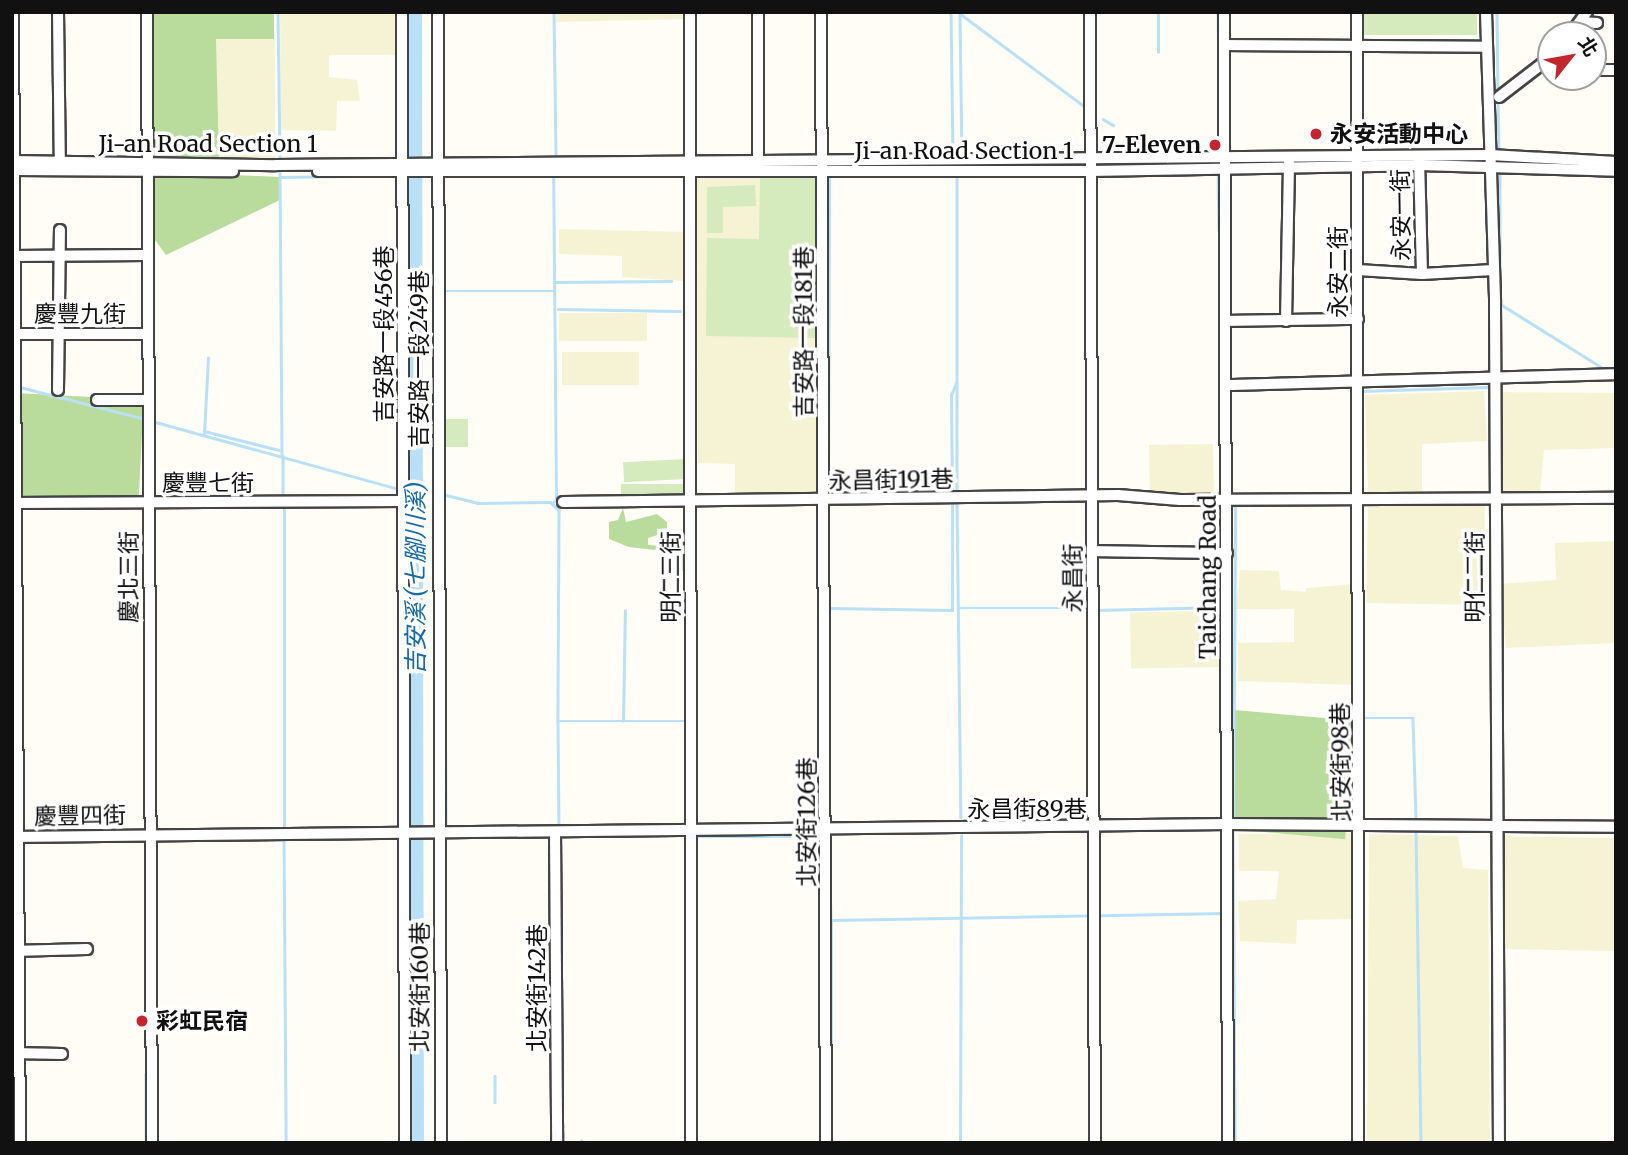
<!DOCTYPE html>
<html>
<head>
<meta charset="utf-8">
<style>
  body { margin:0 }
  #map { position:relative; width:1628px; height:1155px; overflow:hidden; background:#fffdf5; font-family:Merriweather,"Noto Sans TC",serif }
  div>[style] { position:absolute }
  .farmland>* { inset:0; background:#f6f3d4; transform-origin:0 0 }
  .green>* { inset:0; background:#d5ebbd; transform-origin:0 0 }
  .forest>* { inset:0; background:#b9dc9c; transform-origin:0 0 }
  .stream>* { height:2.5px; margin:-1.25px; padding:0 1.25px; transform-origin:1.25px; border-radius:1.25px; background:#b9e0f7 }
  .river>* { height:14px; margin:-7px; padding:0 7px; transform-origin:7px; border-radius:7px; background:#b9e0f7 }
  .roads { filter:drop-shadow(2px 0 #444) drop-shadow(-2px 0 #444) drop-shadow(0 2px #444) drop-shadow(0 -2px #444) }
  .minor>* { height:10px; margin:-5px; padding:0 5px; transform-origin:5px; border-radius:5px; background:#fff }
  .dots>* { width:19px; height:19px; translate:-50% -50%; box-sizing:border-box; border:4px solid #fff; border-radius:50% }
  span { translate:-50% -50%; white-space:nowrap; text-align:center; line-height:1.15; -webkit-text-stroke:7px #fff; paint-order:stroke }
  .poi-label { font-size:23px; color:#111; font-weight:700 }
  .left { translate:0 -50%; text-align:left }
  .right { translate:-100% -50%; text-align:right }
  .street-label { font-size:23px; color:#111 }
  .water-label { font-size:24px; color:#1768a6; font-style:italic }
  .frame { position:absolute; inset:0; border:14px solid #111; pointer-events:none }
  .north { position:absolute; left:1537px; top:21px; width:70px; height:70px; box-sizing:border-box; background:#fff; border:2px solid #a0a0a0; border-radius:50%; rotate:59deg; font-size:19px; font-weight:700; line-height:28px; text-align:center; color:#111 }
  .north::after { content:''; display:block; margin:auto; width:24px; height:32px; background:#c4262e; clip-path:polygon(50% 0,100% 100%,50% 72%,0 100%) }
</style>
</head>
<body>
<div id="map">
  <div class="farmland">
    <div style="clip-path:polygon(280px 12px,395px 12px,395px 55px,329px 55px,329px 77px,357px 80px,360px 101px,337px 101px,336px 131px,281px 130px)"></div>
    <div style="clip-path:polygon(556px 12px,686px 12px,686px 19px,556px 22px)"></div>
    <div style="left:216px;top:39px;width:59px;height:121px"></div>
    <div style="clip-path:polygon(819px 176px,818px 495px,735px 497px,735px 464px,698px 463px,697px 177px)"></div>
    <div style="clip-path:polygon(559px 229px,685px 232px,683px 281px,622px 277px,622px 256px,559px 254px)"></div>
    <div style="left:559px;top:313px;width:88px;height:28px"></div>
    <div style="left:562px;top:352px;width:77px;height:33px"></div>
    <div style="clip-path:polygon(1484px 391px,1487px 441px,1422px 444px,1422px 492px,1368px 494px,1365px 395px)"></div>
    <div style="clip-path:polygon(1500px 392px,1616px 393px,1616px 448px,1544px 450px,1540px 493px,1500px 493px)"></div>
    <div style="left:1213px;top:444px;width:49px;height:64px;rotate:89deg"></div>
    <div style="left:1368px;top:503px;width:117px;height:100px;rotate:1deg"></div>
    <div style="clip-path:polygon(1616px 541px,1616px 643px,1506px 648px,1500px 584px,1556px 580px,1555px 543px)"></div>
    <div style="clip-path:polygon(1240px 570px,1279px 571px,1281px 590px,1306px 592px,1306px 588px,1354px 584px,1355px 685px,1238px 681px,1238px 643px,1294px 642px,1294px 609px,1236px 609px)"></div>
    <div style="left:1218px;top:611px;width:56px;height:88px;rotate:89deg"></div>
    <div style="clip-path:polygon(1355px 833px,1355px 919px,1297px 920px,1296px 944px,1240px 941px,1238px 901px,1276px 899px,1279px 871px,1239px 871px,1238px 834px)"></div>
    <div style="clip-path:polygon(1369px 834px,1458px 836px,1463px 868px,1488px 870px,1490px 1143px,1367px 1143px)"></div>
    <div style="left:1502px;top:836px;width:114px;height:113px;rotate:1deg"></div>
  </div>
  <div class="green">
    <div style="left:1364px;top:12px;width:113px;height:23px"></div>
    <div style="clip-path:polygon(760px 178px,817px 178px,816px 338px,706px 336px,707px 238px,759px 239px)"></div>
    <div style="clip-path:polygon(755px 185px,756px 206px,723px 207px,723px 233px,707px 233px,707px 187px)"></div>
    <div style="left:446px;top:419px;width:22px;height:28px"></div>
    <div style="left:685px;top:459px;width:20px;height:62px;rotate:87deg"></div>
    <div style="left:621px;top:484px;width:65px;height:15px"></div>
  </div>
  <div class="forest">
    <div style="clip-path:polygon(149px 12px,274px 12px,274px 39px,216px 39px,219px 160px,148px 163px)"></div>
    <div style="clip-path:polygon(147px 171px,280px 177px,280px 200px,166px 255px,147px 229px)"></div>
    <div style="left:16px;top:393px;width:128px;height:108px;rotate:3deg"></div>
    <div style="clip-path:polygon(623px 508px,626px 522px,657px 514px,667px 522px,667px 532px,648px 538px,648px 545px,667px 546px,666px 537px,686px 538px,688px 571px,682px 571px,679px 553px,629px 547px,609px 539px,609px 522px,618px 520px)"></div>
    <div style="left:1234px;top:710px;width:122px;height:119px;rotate:5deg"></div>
  </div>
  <div class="stream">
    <div style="left:278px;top:12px;width:151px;rotate:89.2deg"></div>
    <div style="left:554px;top:12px;width:144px;rotate:89.2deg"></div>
    <div style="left:951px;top:12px;width:144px;rotate:89.2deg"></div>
    <div style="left:958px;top:12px;width:161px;rotate:36.7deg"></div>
    <div style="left:1218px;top:12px;width:63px;rotate:89.1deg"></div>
    <div style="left:1497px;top:12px;width:81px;rotate:89.3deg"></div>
    <div style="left:960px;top:16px;width:139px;rotate:89.2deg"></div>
    <div style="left:1158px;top:52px;width:40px;rotate:-90deg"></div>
    <div style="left:1498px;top:100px;width:52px;rotate:88.9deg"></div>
    <div style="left:1103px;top:119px;width:12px;rotate:31deg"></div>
    <div style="left:280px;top:170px;width:286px;rotate:89.6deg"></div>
    <div style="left:1500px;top:170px;width:175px;rotate:90deg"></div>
    <div style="left:1218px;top:172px;width:58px;rotate:89deg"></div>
    <div style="left:957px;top:175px;width:319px;rotate:90deg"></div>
    <div style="left:280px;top:177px;width:70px;rotate:-0.8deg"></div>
    <div style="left:556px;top:282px;width:115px;rotate:-0.5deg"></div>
    <div style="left:443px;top:291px;width:112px"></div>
    <div style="left:443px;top:299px;width:525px;rotate:89.67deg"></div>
    <div style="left:398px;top:304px;width:109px;rotate:90deg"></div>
    <div style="left:1502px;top:305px;width:123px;rotate:32deg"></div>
    <div style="left:558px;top:309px;width:122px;rotate:0.9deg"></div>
    <div style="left:20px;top:387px;width:126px;rotate:14.3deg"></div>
    <div style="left:1360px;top:391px;width:128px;rotate:-1.8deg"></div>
    <div style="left:1488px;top:387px;width:8px;rotate:-83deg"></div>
    <div style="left:152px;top:421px;width:256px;rotate:15.4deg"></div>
    <div style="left:204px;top:431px;width:77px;rotate:14.2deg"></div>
    <div style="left:204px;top:434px;width:76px;rotate:-87deg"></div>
    <div style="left:283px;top:456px;width:43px;rotate:90deg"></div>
    <div style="left:417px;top:485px;width:18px;rotate:19deg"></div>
    <div style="left:412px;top:492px;width:5px;rotate:11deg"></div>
    <div style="left:442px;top:494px;width:36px;rotate:14deg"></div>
    <div style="left:477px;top:503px;width:73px;rotate:-0.8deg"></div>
    <div style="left:550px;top:502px;width:12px;rotate:42deg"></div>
    <div style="left:559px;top:510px;width:211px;rotate:90.3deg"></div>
    <div style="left:558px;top:721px;width:130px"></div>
    <div style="left:828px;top:494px;width:321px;rotate:-89.8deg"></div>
    <div style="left:952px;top:494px;width:99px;rotate:-90.6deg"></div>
    <div style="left:951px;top:395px;width:13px;rotate:-67deg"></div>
    <div style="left:957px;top:501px;width:316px;rotate:89.3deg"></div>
    <div style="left:552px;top:504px;width:6px;rotate:-51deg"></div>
    <div style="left:556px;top:499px;width:323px;rotate:-90.5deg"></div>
    <div style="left:828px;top:507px;width:294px;rotate:89.8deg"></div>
    <div style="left:830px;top:608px;width:122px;rotate:0.9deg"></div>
    <div style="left:952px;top:610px;width:109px;rotate:-90deg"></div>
    <div style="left:958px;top:608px;width:128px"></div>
    <div style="left:1096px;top:610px;width:126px;rotate:-1.4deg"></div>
    <div style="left:1098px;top:653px;width:43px;rotate:-90deg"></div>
    <div style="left:1362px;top:711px;width:7px;rotate:82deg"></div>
    <div style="left:1363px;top:718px;width:50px"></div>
    <div style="left:1413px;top:718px;width:104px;rotate:88.3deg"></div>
    <div style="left:558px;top:721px;width:107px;rotate:89.5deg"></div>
    <div style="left:623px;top:721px;width:110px;rotate:-89deg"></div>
    <div style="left:695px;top:721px;width:88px;rotate:90deg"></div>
    <div style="left:1233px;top:819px;width:315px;rotate:-89.6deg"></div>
    <div style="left:284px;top:828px;width:323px;rotate:-90deg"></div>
    <div style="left:1416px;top:828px;width:315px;rotate:89.1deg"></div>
    <div style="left:1233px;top:831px;width:312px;rotate:89.6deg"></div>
    <div style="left:284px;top:836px;width:307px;rotate:89.6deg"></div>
    <div style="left:695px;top:837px;width:126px"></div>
    <div style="left:829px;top:837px;width:83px;rotate:88.6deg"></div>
    <div style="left:831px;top:920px;width:394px;rotate:-1deg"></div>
    <div style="left:696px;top:971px;width:172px;rotate:90deg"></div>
    <div style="left:1099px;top:989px;width:154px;rotate:89.6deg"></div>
    <div style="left:146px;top:1074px;width:69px;rotate:90deg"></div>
    <div style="left:495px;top:1076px;width:26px;rotate:90deg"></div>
    <div style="left:399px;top:1143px;width:153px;rotate:-89.6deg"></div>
    <div style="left:581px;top:1143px;width:2px;rotate:-90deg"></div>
    <div style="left:831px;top:1143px;width:223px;rotate:-90deg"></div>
    <div style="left:960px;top:1143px;width:307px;rotate:-89.8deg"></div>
  </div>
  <div class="river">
    <div style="left:415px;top:12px;width:1131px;rotate:89.9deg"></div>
  </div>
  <div class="roads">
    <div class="minor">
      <div style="left:13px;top:12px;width:1131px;rotate:89.65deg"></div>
      <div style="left:58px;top:12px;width:153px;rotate:89.3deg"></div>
      <div style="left:147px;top:12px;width:1131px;rotate:89.75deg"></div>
      <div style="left:402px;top:12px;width:1131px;rotate:89.85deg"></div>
      <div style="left:438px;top:12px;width:1131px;rotate:89.85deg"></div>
      <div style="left:690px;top:12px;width:1131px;rotate:89.95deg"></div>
      <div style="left:821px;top:12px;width:1131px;rotate:89.75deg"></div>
      <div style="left:1090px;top:12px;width:1131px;rotate:89.75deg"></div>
      <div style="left:1224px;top:12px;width:1131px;rotate:89.8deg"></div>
      <div style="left:1357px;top:12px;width:1131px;rotate:89.95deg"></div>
      <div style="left:1486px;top:12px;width:291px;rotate:88.2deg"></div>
      <div style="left:1495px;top:303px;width:840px;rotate:89.73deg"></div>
      <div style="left:1580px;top:22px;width:17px;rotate:3deg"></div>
      <div style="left:1570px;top:35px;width:29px;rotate:-54deg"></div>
      <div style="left:1225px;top:45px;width:261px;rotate:0.4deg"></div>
      <div style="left:1593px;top:70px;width:23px"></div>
      <div style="left:1499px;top:97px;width:66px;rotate:-37.6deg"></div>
      <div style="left:1419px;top:159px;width:115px;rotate:88.5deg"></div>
      <div style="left:12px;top:161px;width:264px;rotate:0.9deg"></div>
      <div style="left:276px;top:165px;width:1214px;rotate:-0.47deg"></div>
      <div style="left:1490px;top:155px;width:126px;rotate:3.2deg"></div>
      <div style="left:758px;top:166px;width:154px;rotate:-90deg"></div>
      <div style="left:12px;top:170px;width:221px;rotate:0.3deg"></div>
      <div style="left:318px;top:171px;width:772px"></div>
      <div style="left:1090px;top:171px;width:329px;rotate:-1deg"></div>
      <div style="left:1419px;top:165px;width:197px;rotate:1.7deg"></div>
      <div style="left:13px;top:256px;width:134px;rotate:-0.4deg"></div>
      <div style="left:1358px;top:270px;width:64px;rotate:3.6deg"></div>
      <div style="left:1422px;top:274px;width:71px;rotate:-3.2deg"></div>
      <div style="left:1227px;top:321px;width:131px;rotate:-0.9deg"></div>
      <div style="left:1286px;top:321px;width:159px;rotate:-88.9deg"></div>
      <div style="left:12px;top:334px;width:135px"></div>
      <div style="left:1228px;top:385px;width:388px;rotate:-1.6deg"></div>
      <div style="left:58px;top:390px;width:160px;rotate:-89.3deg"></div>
      <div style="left:97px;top:400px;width:51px"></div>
      <div style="left:563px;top:502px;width:555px;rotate:-0.72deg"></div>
      <div style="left:1118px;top:495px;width:62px;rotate:4.6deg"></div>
      <div style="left:1180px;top:500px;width:436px;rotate:-0.3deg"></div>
      <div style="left:12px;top:503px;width:391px;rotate:-0.3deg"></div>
      <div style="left:1093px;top:551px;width:134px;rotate:0.9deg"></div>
      <div style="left:555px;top:832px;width:311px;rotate:89.6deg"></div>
      <div style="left:12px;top:837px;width:1216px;rotate:-0.61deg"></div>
      <div style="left:1228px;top:824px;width:388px;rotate:0.4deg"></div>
      <div style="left:12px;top:951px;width:75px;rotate:-1.5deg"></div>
      <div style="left:12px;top:1053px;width:50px;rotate:1.1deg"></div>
    </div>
  </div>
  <div class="dots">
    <div style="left:1316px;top:134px;background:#c4262e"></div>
    <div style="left:1215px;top:145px;background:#c4262e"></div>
    <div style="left:142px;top:1021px;background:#c4262e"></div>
  </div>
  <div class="poi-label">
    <span class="left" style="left:1330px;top:134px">永安活動中心</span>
    <span class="right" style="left:1201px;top:145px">7-Eleven</span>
    <span class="left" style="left:156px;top:1021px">彩虹民宿</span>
  </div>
  <div class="street-label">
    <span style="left:208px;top:144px">Ji-an Road Section 1</span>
    <span style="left:964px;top:151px">Ji-an Road Section 1</span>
    <span style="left:1401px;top:215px;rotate:-91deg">永安一街</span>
    <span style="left:1338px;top:272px;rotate:-90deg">永安二街</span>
    <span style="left:80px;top:314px">慶豐九街</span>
    <span style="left:804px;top:332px;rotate:-90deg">吉安路一段181巷</span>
    <span style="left:384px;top:334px;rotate:-90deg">吉安路一段456巷</span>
    <span style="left:419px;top:359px;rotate:-90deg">吉安路一段249巷</span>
    <span style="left:891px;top:480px;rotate:-1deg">永昌街191巷</span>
    <span style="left:208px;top:483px">慶豐七街</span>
    <span style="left:129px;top:577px;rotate:-90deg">慶北三街</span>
    <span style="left:671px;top:577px;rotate:-90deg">明仁三街</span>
    <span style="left:1208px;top:577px;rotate:-90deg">Taichang Road</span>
    <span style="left:1475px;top:577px;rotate:-90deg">明仁二街</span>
    <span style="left:1073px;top:578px;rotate:-90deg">永昌街</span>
    <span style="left:1341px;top:762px;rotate:-91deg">北安街98巷</span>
    <span style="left:1027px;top:809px">永昌街89巷</span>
    <span style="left:80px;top:816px;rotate:-1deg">慶豐四街</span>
    <span style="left:807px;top:822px;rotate:-90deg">北安街126巷</span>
    <span style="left:420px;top:987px;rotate:-90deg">北安街160巷</span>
    <span style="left:537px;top:988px;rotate:-90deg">北安街142巷</span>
  </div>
  <div class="water-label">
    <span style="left:416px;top:578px;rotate:-90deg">吉安溪 (七腳川溪)</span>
  </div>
  <div class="frame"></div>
  <div class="north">北</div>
</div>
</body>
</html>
